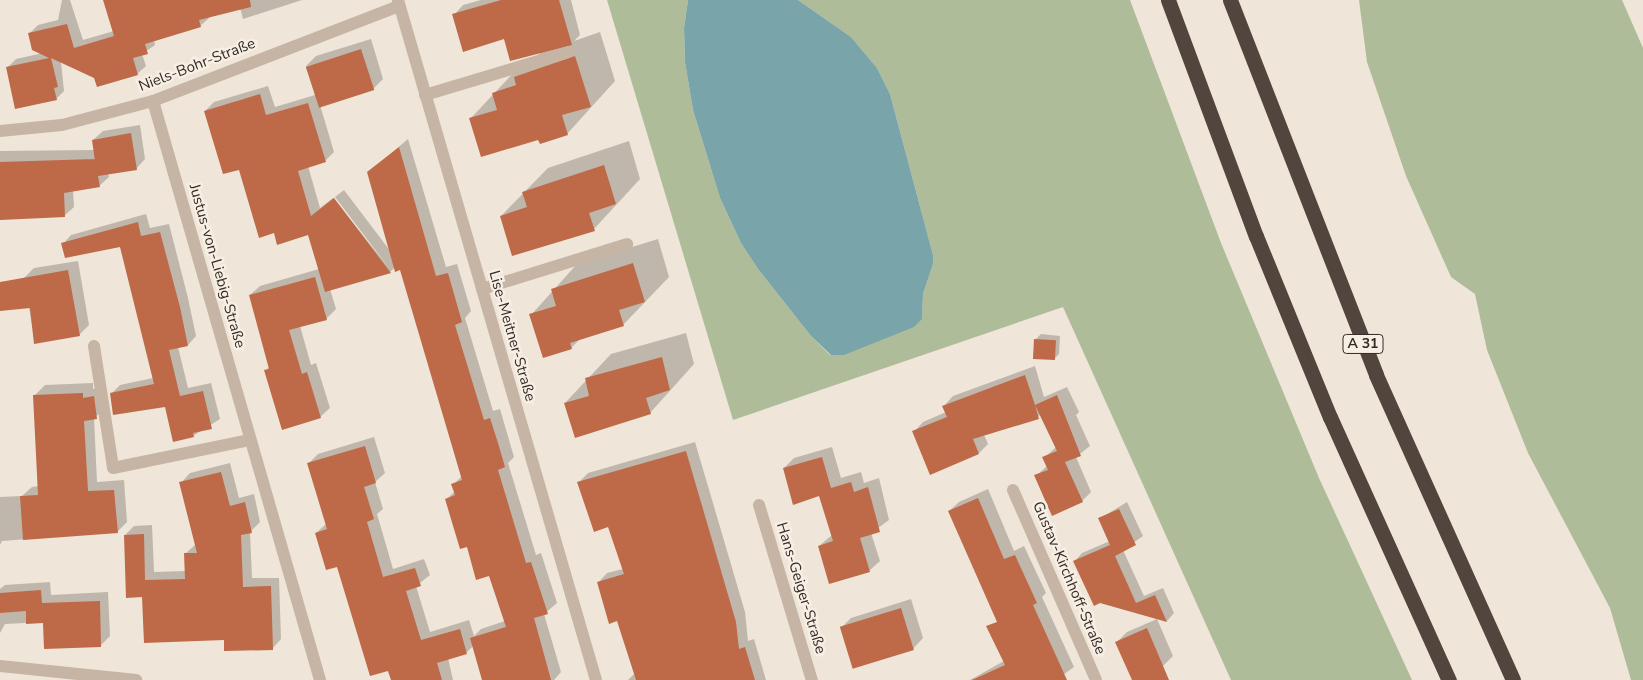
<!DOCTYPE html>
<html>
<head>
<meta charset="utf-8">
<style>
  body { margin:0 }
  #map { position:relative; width:1643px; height:680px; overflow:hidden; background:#efe5d8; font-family:"Nunito Sans",sans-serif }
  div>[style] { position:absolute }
  .green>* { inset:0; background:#afbc99 }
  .water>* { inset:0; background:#79a5aa }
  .shadow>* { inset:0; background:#0003 }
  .building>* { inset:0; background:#be6947; transform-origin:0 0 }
  .minor>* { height:12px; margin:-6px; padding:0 6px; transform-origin:6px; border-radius:6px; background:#c6b5a5 }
  .highway>* { height:15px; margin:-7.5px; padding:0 7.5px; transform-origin:7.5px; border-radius:7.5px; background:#52453d }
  span { translate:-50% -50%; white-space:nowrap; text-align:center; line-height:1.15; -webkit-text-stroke:5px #f7efe3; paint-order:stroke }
  .shield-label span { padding:1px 4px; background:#f7efe3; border:1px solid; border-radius:4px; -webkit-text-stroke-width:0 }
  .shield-label { font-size:14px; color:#322a26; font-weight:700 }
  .street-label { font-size:15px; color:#322a26 }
</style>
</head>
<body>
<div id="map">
  <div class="green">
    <div style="clip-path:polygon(607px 0,688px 0,684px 28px,685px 62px,693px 110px,720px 198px,741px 243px,758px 269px,811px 336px,830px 355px,922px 319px,923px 294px,933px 264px,933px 255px,890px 94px,877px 68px,851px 37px,798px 0,1130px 0,1221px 243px,1319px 478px,1412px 680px,1231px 680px,1063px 307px,733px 420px)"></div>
    <div style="clip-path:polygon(1359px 0,1622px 0,1643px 48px,1643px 680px,1631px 680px,1610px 608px,1528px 453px,1487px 350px,1475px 294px,1451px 277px,1406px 176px,1367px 62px)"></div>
  </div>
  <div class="water">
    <div style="clip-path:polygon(688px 0,798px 0,851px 37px,877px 68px,890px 94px,933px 255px,933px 264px,923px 294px,922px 319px,914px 327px,844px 355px,831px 355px,811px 336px,758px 269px,741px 243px,720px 198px,693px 110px,685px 62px,684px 28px)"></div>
  </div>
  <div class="shadow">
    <div style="clip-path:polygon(62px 0,70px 0,83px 40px,114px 31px,104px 0,203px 0,209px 18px,200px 26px,154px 40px,155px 45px,142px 54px,146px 66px,137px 74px,96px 77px,61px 62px,64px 91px,56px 99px,8px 67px,16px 59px,43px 53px,30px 33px,38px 25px,58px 20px)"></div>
    <div style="clip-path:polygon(238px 0,302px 0,243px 19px)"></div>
    <div style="clip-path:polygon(481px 0,571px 0,580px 35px,574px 41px,600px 32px,615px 81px,567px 134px,539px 138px,470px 119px,518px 68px,527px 66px,541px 52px,454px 15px,463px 5px)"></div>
    <div style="clip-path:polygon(371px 39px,383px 79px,373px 89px,320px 105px,334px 152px,325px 161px,308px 166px,320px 208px,333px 198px,389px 268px,335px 197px,344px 190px,391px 252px,368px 173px,408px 139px,446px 267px,457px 264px,471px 311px,465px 318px,493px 411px,500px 409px,514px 457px,508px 463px,536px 555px,541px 553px,557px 603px,544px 614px,561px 672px,554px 680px,483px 680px,473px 646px,467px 652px,448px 658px,453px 680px,392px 680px,338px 565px,316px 533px,326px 524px,309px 463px,318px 454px,374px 437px,385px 473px,375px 482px,383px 509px,377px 514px,393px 569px,424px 559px,430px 575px,416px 586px,430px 632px,469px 620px,474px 636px,481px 629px,505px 621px,490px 574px,468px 545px,447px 499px,455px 491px,453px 485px,462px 476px,401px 269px,395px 267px,390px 272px,330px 289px,336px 309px,326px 319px,300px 326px,311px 365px,316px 363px,330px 408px,320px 417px,265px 371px,270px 366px,250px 295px,260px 286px,319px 269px,309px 234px,275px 232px,205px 111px,214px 102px,268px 86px,275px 107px,315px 95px,306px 66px,316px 56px)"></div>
    <div style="clip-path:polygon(140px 125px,145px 159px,136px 169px,108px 173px,109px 177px,99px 186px,73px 190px,74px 207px,64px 216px,0 202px,0 151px,95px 150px,93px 140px,103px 131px)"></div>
    <div style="clip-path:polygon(629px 141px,640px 179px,594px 229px,501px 216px,548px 168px)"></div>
    <div style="clip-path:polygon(146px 214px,150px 228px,169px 224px,188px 298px,196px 336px,188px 345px,178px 347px,188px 388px,211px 383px,220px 419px,193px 436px,165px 405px,111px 394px,120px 385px,153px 378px,121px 246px,63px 244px,71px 235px)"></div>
    <div style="clip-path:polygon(658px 239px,669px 277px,623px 325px,580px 339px,571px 348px,531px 315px,577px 264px)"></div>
    <div style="clip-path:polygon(78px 261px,89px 325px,79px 335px,35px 343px,24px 278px,34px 268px)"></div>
    <div style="clip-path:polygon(686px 333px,694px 364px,650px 413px,565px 403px,611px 354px)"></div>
    <div style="clip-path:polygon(1041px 334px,1060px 336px,1059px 354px,1054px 359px,1036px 339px)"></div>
    <div style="clip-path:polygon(1035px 366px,1044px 397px,1067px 387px,1079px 412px,1076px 415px,1090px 446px,1076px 457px,1091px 492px,1082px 501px,1036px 476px,1047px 466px,1044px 458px,1056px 447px,1041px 415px,984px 435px,988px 444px,979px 453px,931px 473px,914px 432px,923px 422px,946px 412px,944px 406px,953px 396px)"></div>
    <div style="clip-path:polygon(93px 383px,93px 389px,104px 387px,107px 407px,94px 418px,97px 482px,124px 480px,127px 522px,117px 532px,2px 541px,0 545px,0 497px,22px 496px,32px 487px,38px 486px,35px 395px,45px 385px)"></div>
    <div style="clip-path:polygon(695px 442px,745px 612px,748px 641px,754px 639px,766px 680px,628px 680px,635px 673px,618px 620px,598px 583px,607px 573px,623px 569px,609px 526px,579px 482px,588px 473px)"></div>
    <div style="clip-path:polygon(832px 447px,841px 478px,861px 472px,864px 483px,879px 478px,889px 520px,871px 533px,880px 561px,869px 571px,819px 546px,832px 535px,820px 495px,784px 468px,794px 458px)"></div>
    <div style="clip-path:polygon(230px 463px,239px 498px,254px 494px,260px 522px,250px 532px,252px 578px,279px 578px,281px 639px,272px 649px,225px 639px,143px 596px,125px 535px,134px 526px,152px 525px,154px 572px,186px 571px,185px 554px,196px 544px,181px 483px,190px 473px)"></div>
    <div style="clip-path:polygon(988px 489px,1014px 551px,1024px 546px,1046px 593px,1042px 597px,1074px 667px,1056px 680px,970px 680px,1004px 661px,998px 621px,949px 511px,959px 502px)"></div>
    <div style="clip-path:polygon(1127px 502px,1143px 536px,1123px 550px,1144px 596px,1163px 588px,1174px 613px,1167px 621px,1100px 602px,1075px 561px,1082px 553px,1110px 541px,1099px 519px)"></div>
    <div style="clip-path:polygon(50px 582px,51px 595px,108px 592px,110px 636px,101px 645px,44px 622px,5px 624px,0 633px,0 589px,5px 585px)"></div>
    <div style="clip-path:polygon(911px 599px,923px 638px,913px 649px,841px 628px,851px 618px)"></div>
    <div style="clip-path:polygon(1157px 619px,1173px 656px,1163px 666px,1117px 642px,1127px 632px)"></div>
  </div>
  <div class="building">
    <div style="clip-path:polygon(103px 0,250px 0,251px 7px,199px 20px,201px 27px,145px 44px,148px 54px,133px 58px,138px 75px,97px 87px,94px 78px,51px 58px,58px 87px,54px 88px,57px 100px,15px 109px,6px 67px,49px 58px,32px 50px,28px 33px,67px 24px,74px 48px,114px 36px)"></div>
    <div style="clip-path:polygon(501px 0,559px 0,572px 45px,510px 61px,504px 39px,463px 52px,452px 14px)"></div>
    <div style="left:361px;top:49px;width:43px;height:58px;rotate:72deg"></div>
    <div style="clip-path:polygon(575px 56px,591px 107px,562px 115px,568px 135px,540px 144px,538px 140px,481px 157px,469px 118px,497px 110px,492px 93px,516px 85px,514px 77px)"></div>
    <div style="clip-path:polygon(260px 94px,266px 115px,308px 103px,326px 162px,298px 171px,311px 216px,334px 198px,391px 273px,325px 292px,308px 235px,277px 245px,274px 233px,259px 238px,239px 170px,223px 174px,204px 111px)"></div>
    <div style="clip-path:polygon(131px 133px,137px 170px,98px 176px,100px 187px,64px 193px,65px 217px,0 220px,0 162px,95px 159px,96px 168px,92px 140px)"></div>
    <div style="clip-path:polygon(399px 147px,436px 276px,448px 273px,462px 322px,455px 325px,484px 420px,490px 418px,498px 443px,505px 467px,498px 470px,526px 563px,531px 562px,548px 614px,534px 618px,551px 680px,482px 680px,470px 638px,506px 627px,489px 576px,476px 580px,467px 547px,460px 549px,445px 499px,455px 495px,451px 484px,462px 480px,400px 270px,395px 272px,367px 172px)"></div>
    <div style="clip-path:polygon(604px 165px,616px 204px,589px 213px,595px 231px,512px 256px,500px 216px,527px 207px,522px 192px)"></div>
    <div style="clip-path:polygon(138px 222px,141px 236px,160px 232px,180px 307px,188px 346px,169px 350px,180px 396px,203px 391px,212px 429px,193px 433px,194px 437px,173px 442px,165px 407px,113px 415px,110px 393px,154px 384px,120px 247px,65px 258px,61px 243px)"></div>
    <div style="clip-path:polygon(633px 263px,645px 302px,619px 310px,624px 326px,570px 343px,572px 349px,543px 358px,529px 314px,556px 306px,551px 289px)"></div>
    <div style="clip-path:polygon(68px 270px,80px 336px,34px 344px,30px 308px,0 311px,0 282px)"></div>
    <div style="clip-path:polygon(315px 277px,327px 320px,289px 330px,302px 374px,307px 372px,321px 418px,282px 430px,264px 370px,269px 369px,249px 295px)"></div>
    <div style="left:1034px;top:339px;width:22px;height:20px;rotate:3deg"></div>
    <div style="clip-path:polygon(662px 357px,670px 390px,646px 398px,651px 414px,575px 438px,564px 403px,589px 396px,585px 378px)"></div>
    <div style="clip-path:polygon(1025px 375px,1035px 405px,1057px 395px,1081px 456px,1065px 462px,1083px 502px,1052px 516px,1034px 475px,1048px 470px,1042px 457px,1057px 451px,1035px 405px,1039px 419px,973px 439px,979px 454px,930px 475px,912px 431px,947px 417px,942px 406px)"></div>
    <div style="clip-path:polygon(83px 393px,83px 398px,94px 396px,97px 419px,84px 421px,88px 491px,114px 490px,118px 533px,23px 540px,20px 496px,38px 495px,33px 395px)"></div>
    <div style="clip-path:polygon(365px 446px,376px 483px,364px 487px,374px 519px,367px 522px,383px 577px,415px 568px,421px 586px,406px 591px,421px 640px,460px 629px,467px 654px,437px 663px,442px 680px,391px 680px,388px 671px,370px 676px,337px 567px,326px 570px,315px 533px,327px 529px,307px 463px)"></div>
    <div style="clip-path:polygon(686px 451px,736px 622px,739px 649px,745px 647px,755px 680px,636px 680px,617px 621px,609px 624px,597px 582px,624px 574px,608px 527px,594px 532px,577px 482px)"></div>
    <div style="clip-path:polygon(822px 457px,831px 488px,851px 482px,854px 492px,868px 487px,880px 532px,860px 538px,870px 572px,829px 584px,818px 546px,833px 541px,819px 496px,793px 505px,783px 468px)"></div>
    <div style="clip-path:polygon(221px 472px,230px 506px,245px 502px,252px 533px,241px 535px,243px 587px,271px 586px,273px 650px,224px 651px,224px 640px,144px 643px,142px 597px,126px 598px,124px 535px,144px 534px,145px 580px,185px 579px,184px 553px,197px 553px,179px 482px)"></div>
    <div style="clip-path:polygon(978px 498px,1004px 559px,1015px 555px,1037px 603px,1033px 605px,1067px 680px,972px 680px,1005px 665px,986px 626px,997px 622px,948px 511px)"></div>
    <div style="clip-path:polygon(1119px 509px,1136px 545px,1115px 556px,1136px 603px,1155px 595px,1167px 622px,1100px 603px,1094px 606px,1073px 561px,1110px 545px,1098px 518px)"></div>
    <div style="clip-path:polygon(41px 590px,42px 603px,100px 601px,101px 647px,44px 649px,43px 623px,26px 624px,26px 611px,0 613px,0 593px)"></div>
    <div style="left:901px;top:608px;width:44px;height:64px;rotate:73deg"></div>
    <div style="clip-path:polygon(1147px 628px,1169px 680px,1132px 680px,1115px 642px)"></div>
  </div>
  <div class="minor">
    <div style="left:398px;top:0;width:708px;rotate:73.77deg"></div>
    <div style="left:425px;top:95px;width:149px;rotate:-16.7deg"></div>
    <div style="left:153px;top:101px;width:603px;rotate:73.91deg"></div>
    <div style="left:0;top:131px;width:62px;rotate:-5.5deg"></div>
    <div style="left:62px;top:125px;width:94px;rotate:-14.8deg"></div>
    <div style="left:153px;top:101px;width:264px;rotate:-21.1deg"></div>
    <div style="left:482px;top:289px;width:152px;rotate:-17.2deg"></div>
    <div style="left:94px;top:346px;width:123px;rotate:81.1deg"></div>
    <div style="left:113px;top:468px;width:140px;rotate:-11.6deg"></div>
    <div style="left:1013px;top:490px;width:207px;rotate:66.4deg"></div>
    <div style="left:759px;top:505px;width:183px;rotate:73.2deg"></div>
    <div style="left:0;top:666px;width:137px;rotate:5.9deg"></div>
  </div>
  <div class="highway">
    <div style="left:1168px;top:0;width:252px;rotate:69.6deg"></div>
    <div style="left:1256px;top:236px;width:196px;rotate:67.8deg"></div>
    <div style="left:1330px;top:417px;width:289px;rotate:65.7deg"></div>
    <div style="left:1230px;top:0;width:402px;rotate:68.7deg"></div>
    <div style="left:1376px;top:375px;width:334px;rotate:65.8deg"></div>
  </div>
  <div class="shield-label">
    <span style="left:1363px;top:344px">A 31</span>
  </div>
  <div class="street-label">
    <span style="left:197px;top:65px;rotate:-21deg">Niels-Bohr-Straße</span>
    <span style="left:217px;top:266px;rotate:74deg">Justus-von-Liebig-Straße</span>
    <span style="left:512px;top:336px;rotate:74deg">Lise-Meitner-Straße</span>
    <span style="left:1069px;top:578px;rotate:67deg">Gustav-Kirchhoff-Straße</span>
    <span style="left:801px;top:588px;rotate:73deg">Hans-Geiger-Straße</span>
  </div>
</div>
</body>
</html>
